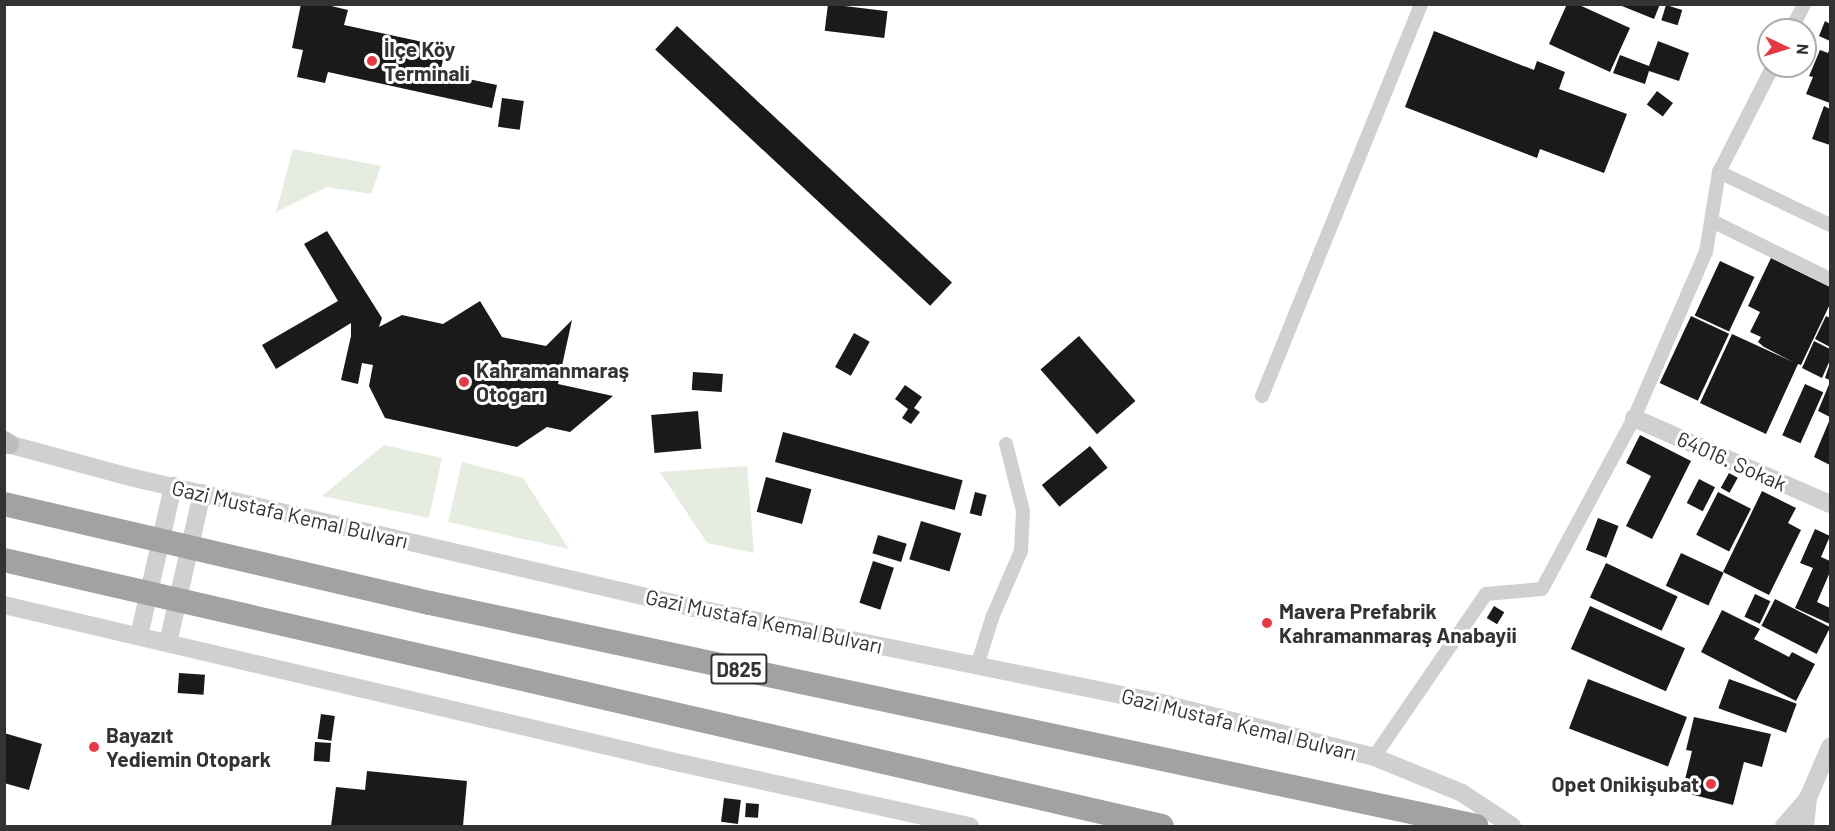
<!DOCTYPE html>
<html>
<head>
<meta charset="utf-8">
<style>
  body { margin:0 }
  #map { position:relative; width:1835px; height:831px; overflow:hidden; background:#fff; font-family:Barlow,sans-serif }
  div>[style] { position:absolute }
  .green>* { inset:0; background:#e6ecdf }
  .building>* { inset:0; background:#1a1a1a; transform-origin:0 0 }
  .minor>* { height:14px; margin:-7px; padding:0 7px; transform-origin:7px; border-radius:7px; background:#d0d0d0 }
  .tertiary>* { height:18px; margin:-9px; padding:0 9px; transform-origin:9px; border-radius:9px; background:#d0d0d0 }
  .secondary>* { height:20px; margin:-10px; padding:0 10px; transform-origin:10px; border-radius:10px; background:#bdbdbd }
  .trunk>* { height:24px; margin:-12px; padding:0 12px; transform-origin:12px; border-radius:12px; background:#a2a2a2 }
  .dots>* { width:16px; height:16px; translate:-50% -50%; box-sizing:border-box; border:3px solid #fff; border-radius:50% }
  span { translate:-50% -50%; white-space:nowrap; text-align:center; line-height:1.15; -webkit-text-stroke:6px #fff; paint-order:stroke }
  .shield-label span { padding:2px 4px; background:#fff; border:2px solid; border-radius:4px; -webkit-text-stroke-width:0 }
  .shield-label { font-size:20px; color:#333; font-weight:700 }
  .poi-label { font-size:21px; color:#333; font-weight:700 }
  .left { translate:0 -50%; text-align:left }
  .right { translate:-100% -50%; text-align:right }
  .street-label { font-size:21px; color:#333 }
  .frame { position:absolute; inset:0; border:6px solid #333; pointer-events:none }
  .north { position:absolute; left:1757px; top:18px; width:60px; height:60px; box-sizing:border-box; background:#fff; border:2px solid #adadad; border-radius:50%; rotate:94deg; font-size:16px; font-weight:700; line-height:24px; text-align:center; color:#333 }
  .north::after { content:''; display:block; margin:auto; width:21px; height:27px; background:#e63946; clip-path:polygon(50% 0,100% 100%,50% 72%,0 100%) }
</style>
</head>
<body>
<div id="map">
  <div class="green">
    <div style="clip-path:polygon(293px 149px,381px 166px,371px 194px,327px 187px,276px 212px)"></div>
    <div style="clip-path:polygon(384px 445px,442px 458px,429px 518px,322px 496px)"></div>
    <div style="clip-path:polygon(462px 462px,523px 478px,569px 549px,448px 522px)"></div>
    <div style="clip-path:polygon(747px 466px,754px 553px,707px 543px,660px 472px)"></div>
  </div>
  <div class="building">
    <div style="clip-path:polygon(301px 4px,323px 4px,348px 10px,344px 25px,446px 47px,440px 73px,497px 85px,492px 108px,328px 72px,325px 83px,297px 77px,303px 50px,292px 48px)"></div>
    <div style="left:828px;top:4px;width:60px;height:27px;rotate:7deg"></div>
    <div style="clip-path:polygon(1567px 4px,1577px 4px,1630px 28px,1610px 72px,1549px 44px)"></div>
    <div style="clip-path:polygon(1617px 4px,1660px 4px,1654px 19px)"></div>
    <div style="left:1666px;top:5px;width:17px;height:16px;rotate:17deg"></div>
    <div style="clip-path:polygon(1825px 21px,1830px 24px,1830px 41px,1819px 36px)"></div>
    <div style="left:677px;top:26px;width:376px;height:32px;rotate:43deg"></div>
    <div style="clip-path:polygon(1434px 31px,1534px 70px,1537px 61px,1565px 72px,1559px 89px,1627px 114px,1604px 173px,1540px 149px,1537px 158px,1405px 107px)"></div>
    <div style="clip-path:polygon(1658px 41px,1689px 53px,1679px 81px,1649px 71px,1645px 84px,1613px 73px,1620px 55px,1649px 66px)"></div>
    <div style="clip-path:polygon(1830px 48px,1830px 103px,1806px 94px,1813px 77px,1809px 76px,1820px 50px,1828px 53px)"></div>
    <div style="left:1657px;top:91px;width:20px;height:17px;rotate:37deg"></div>
    <div style="left:502px;top:98px;width:22px;height:29px;rotate:8deg"></div>
    <div style="clip-path:polygon(1824px 106px,1830px 109px,1830px 145px,1812px 139px)"></div>
    <div style="clip-path:polygon(327px 231px,382px 318px,379px 327px,402px 315px,443px 324px,480px 301px,502px 337px,546px 346px,572px 320px,558px 384px,613px 396px,570px 432px,547px 427px,517px 447px,385px 418px,369px 386px,373px 365px,362px 363px,358px 384px,341px 380px,351px 336px,351px 323px,276px 369px,262px 345px,338px 301px,304px 244px)"></div>
    <div style="clip-path:polygon(1771px 258px,1830px 287px,1830px 304px,1801px 365px,1798px 364px,1766px 434px,1700px 403px,1732px 334px,1793px 362px,1764px 347px,1758px 342px,1761px 337px,1750px 332px,1760px 312px,1748px 306px)"></div>
    <div style="left:1720px;top:261px;width:38px;height:60px;rotate:25deg"></div>
    <div style="left:1691px;top:316px;width:42px;height:74px;rotate:25deg"></div>
    <div style="clip-path:polygon(1826px 316px,1830px 318px,1830px 347px,1815px 339px)"></div>
    <div style="left:854px;top:333px;width:18px;height:39px;rotate:29deg"></div>
    <div style="left:1079px;top:336px;width:86px;height:51px;rotate:49deg"></div>
    <div style="clip-path:polygon(1814px 341px,1830px 349px,1830px 360px,1822px 378px,1802px 368px)"></div>
    <div style="clip-path:polygon(1830px 363px,1830px 380px,1825px 378px)"></div>
    <div style="left:693px;top:372px;width:30px;height:18px;rotate:4deg"></div>
    <div style="clip-path:polygon(1830px 382px,1830px 417px,1818px 411px)"></div>
    <div style="left:1805px;top:384px;width:20px;height:56px;rotate:24deg"></div>
    <div style="clip-path:polygon(905px 385px,922px 397px,914px 408px,920px 412px,911px 424px,902px 418px,908px 409px,895px 399px)"></div>
    <div style="left:698px;top:411px;width:38px;height:47px;rotate:85deg"></div>
    <div style="clip-path:polygon(1830px 419px,1830px 465px,1814px 457px)"></div>
    <div style="left:783px;top:432px;width:186px;height:31px;rotate:15deg"></div>
    <div style="clip-path:polygon(1640px 435px,1691px 461px,1652px 539px,1626px 526px,1651px 476px,1626px 463px)"></div>
    <div style="left:1090px;top:446px;width:28px;height:62px;rotate:51deg"></div>
    <div style="left:1729px;top:473px;width:10px;height:17px;rotate:29deg"></div>
    <div style="left:766px;top:477px;width:47px;height:36px;rotate:15deg"></div>
    <div style="left:1699px;top:479px;width:18px;height:27px;rotate:27deg"></div>
    <div style="clip-path:polygon(1762px 491px,1796px 508px,1788px 523px,1801px 530px,1769px 595px,1723px 572px)"></div>
    <div style="left:975px;top:492px;width:12px;height:22px;rotate:14deg"></div>
    <div style="left:1718px;top:492px;width:37px;height:48px;rotate:27deg"></div>
    <div style="left:1598px;top:518px;width:22px;height:34px;rotate:21deg"></div>
    <div style="left:921px;top:521px;width:42px;height:40px;rotate:17deg"></div>
    <div style="clip-path:polygon(1815px 529px,1830px 536px,1821px 557px,1830px 561px,1830px 572px,1817px 602px,1830px 608px,1830px 624px,1795px 608px,1813px 568px,1800px 563px)"></div>
    <div style="left:878px;top:535px;width:30px;height:19px;rotate:17deg"></div>
    <div style="left:1681px;top:553px;width:47px;height:36px;rotate:25deg"></div>
    <div style="left:873px;top:561px;width:22px;height:44px;rotate:18deg"></div>
    <div style="left:1606px;top:563px;width:79px;height:38px;rotate:25deg"></div>
    <div style="left:1755px;top:594px;width:17px;height:25px;rotate:25deg"></div>
    <div style="left:1775px;top:599px;width:62px;height:30px;rotate:27deg"></div>
    <div style="left:1494px;top:606px;width:12px;height:14px;rotate:31deg"></div>
    <div style="left:1590px;top:606px;width:104px;height:47px;rotate:24deg"></div>
    <div style="clip-path:polygon(1722px 610px,1760px 629px,1754px 639px,1789px 657px,1792px 652px,1815px 664px,1796px 701px,1701px 652px)"></div>
    <div style="left:179px;top:673px;width:26px;height:20px;rotate:4deg"></div>
    <div style="left:1588px;top:679px;width:106px;height:53px;rotate:21deg"></div>
    <div style="left:1729px;top:679px;width:72px;height:31px;rotate:20deg"></div>
    <div style="left:321px;top:714px;width:14px;height:25px;rotate:8deg"></div>
    <div style="clip-path:polygon(1694px 717px,1771px 734px,1762px 767px,1744px 762px,1733px 805px,1682px 792px,1692px 751px,1686px 750px)"></div>
    <div style="clip-path:polygon(4px 733px,42px 744px,29px 790px,4px 783px)"></div>
    <div style="left:315px;top:742px;width:16px;height:19px;rotate:4deg"></div>
    <div style="clip-path:polygon(367px 771px,467px 781px,463px 826px,331px 826px,336px 787px,365px 790px)"></div>
    <div style="left:724px;top:798px;width:17px;height:24px;rotate:7deg"></div>
    <div style="left:746px;top:803px;width:13px;height:14px;rotate:4deg"></div>
  </div>
  <div class="minor">
    <div style="left:1791px;top:30px;width:29px;rotate:-63deg"></div>
    <div style="left:1719px;top:172px;width:123px;rotate:25.5deg"></div>
    <div style="left:1712px;top:221px;width:131px;rotate:26.2deg"></div>
    <div style="left:1262px;top:396px;width:423px;rotate:-67.9deg"></div>
    <div style="left:977px;top:666px;width:50px;rotate:-72.6deg"></div>
    <div style="left:992px;top:618px;width:73px;rotate:-66.6deg"></div>
    <div style="left:1021px;top:551px;width:40px;rotate:-87.1deg"></div>
    <div style="left:1023px;top:511px;width:69px;rotate:-104.2deg"></div>
    <div style="left:1374px;top:757px;width:198px;rotate:-55.5deg"></div>
    <div style="left:1486px;top:594px;width:56px;rotate:-5.1deg"></div>
    <div style="left:1542px;top:589px;width:194px;rotate:-61.7deg"></div>
    <div style="left:1634px;top:418px;width:181px;rotate:-66.6deg"></div>
    <div style="left:1706px;top:252px;width:81px;rotate:-80.8deg"></div>
    <div style="left:1719px;top:172px;width:119px;rotate:-63deg"></div>
  </div>
  <div class="tertiary">
    <div style="left:1634px;top:418px;width:214px;rotate:23.7deg"></div>
    <div style="left:4px;top:443px;width:131px;rotate:15.1deg"></div>
    <div style="left:130px;top:477px;width:579px;rotate:13.08deg"></div>
    <div style="left:694px;top:608px;width:485px;rotate:11.5deg"></div>
    <div style="left:1169px;top:705px;width:211px;rotate:14.2deg"></div>
    <div style="left:1374px;top:757px;width:95px;rotate:22.2deg"></div>
    <div style="left:1462px;top:793px;width:60px;rotate:33.4deg"></div>
    <div style="left:4px;top:605px;width:694px;rotate:13.16deg"></div>
    <div style="left:680px;top:763px;width:297px;rotate:12.3deg"></div>
    <div style="left:139px;top:636px;width:154px;rotate:-77.2deg"></div>
    <div style="left:168px;top:643px;width:154px;rotate:-77.2deg"></div>
    <div style="left:1784px;top:826px;width:37px;rotate:-49deg"></div>
    <div style="left:1808px;top:798px;width:56px;rotate:-66.7deg"></div>
    <div style="left:1805px;top:826px;width:28px;rotate:-84deg"></div>
  </div>
  <div class="secondary">
    <div style="left:4px;top:441px;width:6px;rotate:31deg"></div>
  </div>
  <div class="trunk">
    <div style="left:4px;top:504px;width:437px;rotate:13.1deg"></div>
    <div style="left:430px;top:603px;width:1070px;rotate:12.03deg"></div>
    <div style="left:4px;top:560px;width:1188px;rotate:12.94deg"></div>
  </div>
  <div class="dots">
    <div style="left:372px;top:61px;background:#e63946"></div>
    <div style="left:464px;top:382px;background:#e63946"></div>
    <div style="left:1267px;top:623px;background:#e63946"></div>
    <div style="left:94px;top:747px;background:#e63946"></div>
    <div style="left:1711px;top:784px;background:#e63946"></div>
  </div>
  <div class="shield-label">
    <span style="left:739px;top:669px">D825</span>
  </div>
  <div class="poi-label">
    <span class="left" style="left:384px;top:61px">İlçe Köy<br>Terminali</span>
    <span class="left" style="left:476px;top:382px">Kahramanmaraş<br>Otogarı</span>
    <span class="left" style="left:1279px;top:623px">Mavera Prefabrik<br>Kahramanmaraş Anabayii</span>
    <span class="left" style="left:106px;top:747px">Bayazıt<br>Yediemin Otopark</span>
    <span class="right" style="left:1699px;top:784px">Opet Onikişubat</span>
  </div>
  <div class="street-label">
    <span style="left:1732px;top:461px;rotate:24deg">64016. Sokak</span>
    <span style="left:290px;top:514px;rotate:13deg">Gazi Mustafa Kemal Bulvarı</span>
    <span style="left:764px;top:621px;rotate:12deg">Gazi Mustafa Kemal Bulvarı</span>
    <span style="left:1239px;top:724px;rotate:14deg">Gazi Mustafa Kemal Bulvarı</span>
  </div>
  <div class="frame"></div>
  <div class="north">N</div>
</div>
</body>
</html>
